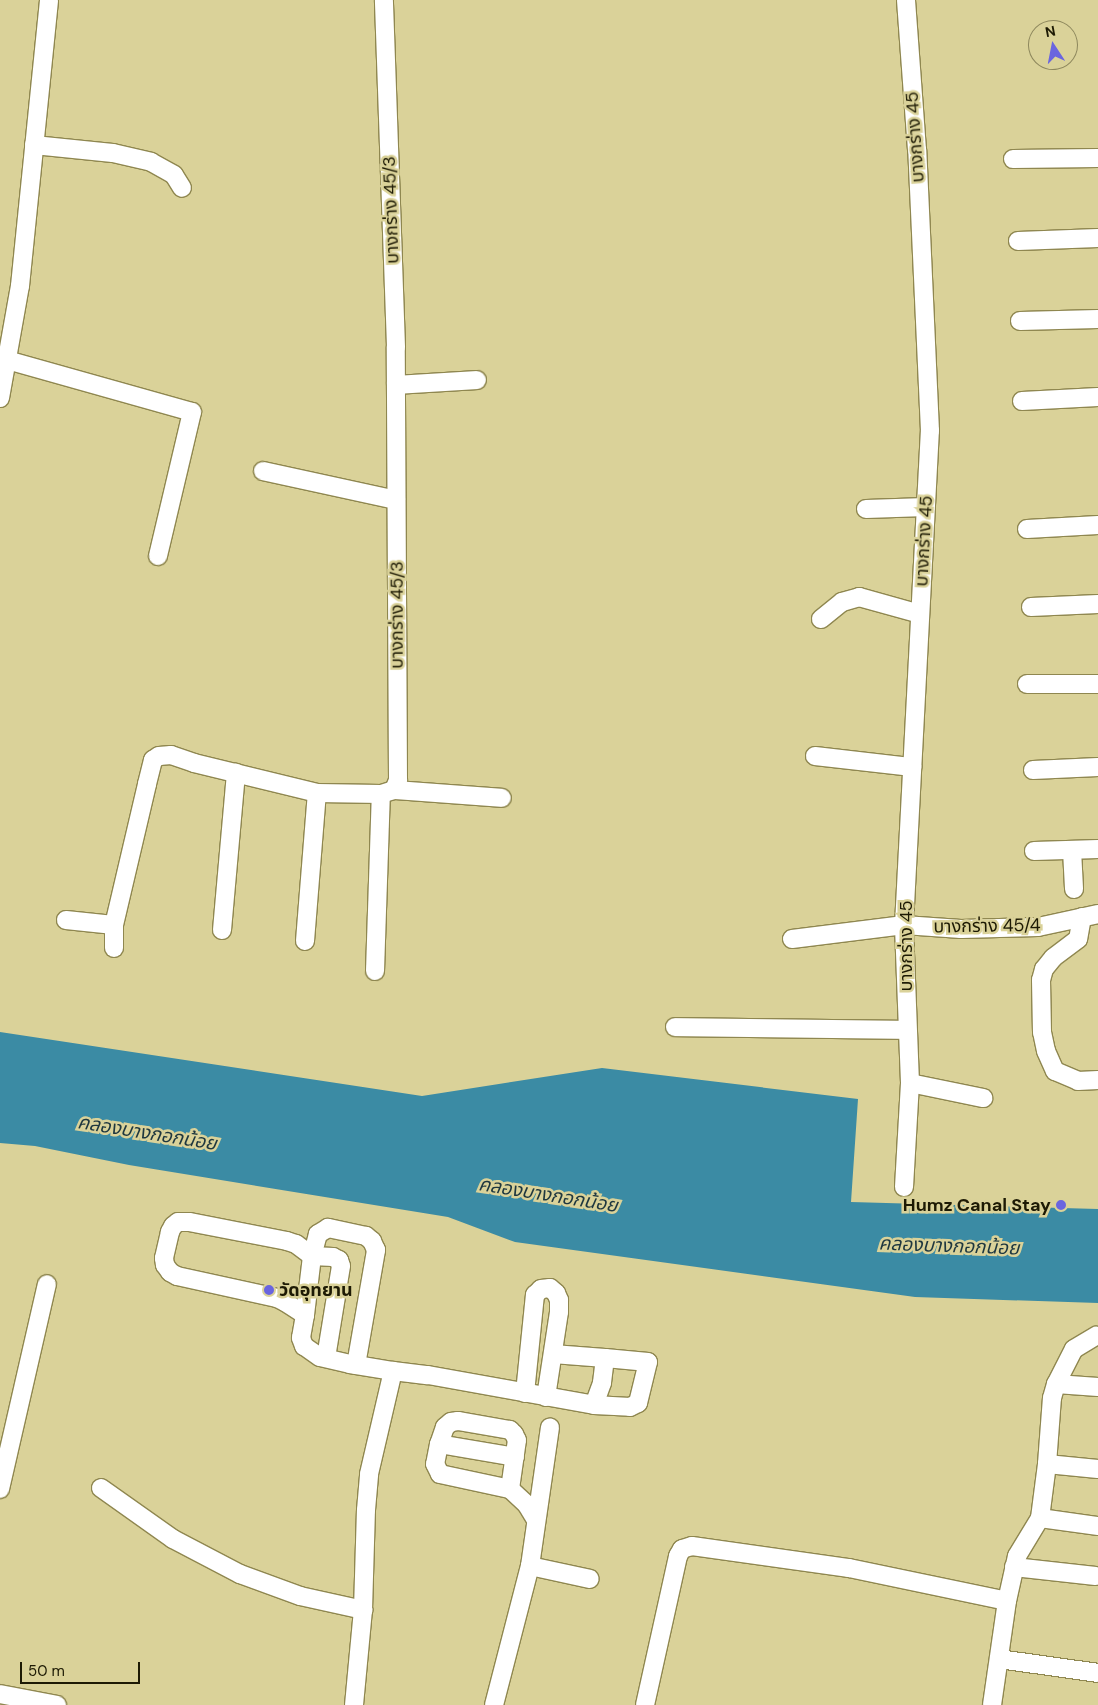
<!DOCTYPE html>
<html>
<head>
<meta charset="utf-8">
<style>
  body { margin:0 }
  #map { position:relative; width:1098px; height:1705px; overflow:hidden; background:#dad299; font-family:"DM Sans","Noto Sans Thai",sans-serif }
  div>[style] { position:absolute }
  .water>* { inset:0; background:#3b8ba4 }
  .roads { filter:drop-shadow(1px 0 #8f8750) drop-shadow(-1px 0 #8f8750) drop-shadow(0 1px #8f8750) drop-shadow(0 -1px #8f8750) }
  .minor>* { height:18px; margin:-9px; padding:0 9px; transform-origin:9px; border-radius:9px; background:#fff }
  .dots>* { width:14px; height:14px; translate:-50% -50%; box-sizing:border-box; border:2px solid #dad299; border-radius:50% }
  span { translate:-50% -50%; white-space:nowrap; text-align:center; line-height:1.15; -webkit-text-stroke:5px #dad299; paint-order:stroke }
  .street-label { font-size:18px; color:#1d1a04 }
  .poi-label { font-size:18px; color:#1d1a04; font-weight:700 }
  .right { translate:-100% -50%; text-align:right }
  .left { translate:0 -50%; text-align:left }
  .water-label { font-size:19px; color:#1e373f; font-style:italic }
  .north { position:absolute; left:1028px; top:20px; width:50px; height:50px; box-sizing:border-box; background:#dad299; border:1px solid #8e885d; border-radius:50%; rotate:349deg; font-size:14px; font-weight:700; line-height:20px; text-align:center; color:#1d1a04 }
  .north::after { content:''; display:block; margin:auto; width:18px; height:22px; background:#6a65df; clip-path:polygon(50% 0,100% 100%,50% 72%,0 100%) }
  .scale { position:absolute; left:20px; top:1662px; width:120px; height:22px; box-sizing:border-box; border:2px solid #1d1a04; border-top:0; padding-left:6px; font-size:15px; line-height:18px; white-space:nowrap; color:#1d1a04; -webkit-text-stroke:4px #dad299; paint-order:stroke }
</style>
</head>
<body>
<div id="map">
  <div class="water">
    <div style="clip-path:polygon(0 1032px,422px 1096px,602px 1068px,858px 1099px,851px 1202px,1098px 1209px,1098px 1303px,915px 1297px,515px 1242px,448px 1217px,129px 1165px,35px 1146px,0 1143px)"></div>
  </div>
  <div class="roads">
    <div class="minor">
      <div style="left:34px;top:145px;width:79px;rotate:5.8deg"></div>
      <div style="left:113px;top:153px;width:39px;rotate:13deg"></div>
      <div style="left:151px;top:162px;width:26px;rotate:29deg"></div>
      <div style="left:174px;top:175px;width:15px;rotate:58deg"></div>
      <div style="left:1013px;top:159px;width:85px;rotate:-0.7deg"></div>
      <div style="left:1018px;top:241px;width:80px;rotate:-2.1deg"></div>
      <div style="left:1020px;top:321px;width:78px;rotate:-1.5deg"></div>
      <div style="left:7px;top:360px;width:192px;rotate:15.7deg"></div>
      <div style="left:192px;top:412px;width:148px;rotate:103.3deg"></div>
      <div style="left:396px;top:385px;width:81px;rotate:-3.5deg"></div>
      <div style="left:0;top:398px;width:114px;rotate:-79.9deg"></div>
      <div style="left:20px;top:286px;width:287px;rotate:-84.2deg"></div>
      <div style="left:1022px;top:401px;width:76px;rotate:-3deg"></div>
      <div style="left:263px;top:471px;width:136px;rotate:12.3deg"></div>
      <div style="left:866px;top:509px;width:60px;rotate:-1.9deg"></div>
      <div style="left:1027px;top:529px;width:71px;rotate:-3.2deg"></div>
      <div style="left:1031px;top:607px;width:67px;rotate:-2.6deg"></div>
      <div style="left:821px;top:619px;width:27px;rotate:-39deg"></div>
      <div style="left:842px;top:602px;width:18px;rotate:-16deg"></div>
      <div style="left:859px;top:597px;width:63px;rotate:15.6deg"></div>
      <div style="left:1027px;top:684px;width:71px"></div>
      <div style="left:815px;top:756px;width:98px;rotate:6.5deg"></div>
      <div style="left:1033px;top:770px;width:65px;rotate:-2.6deg"></div>
      <div style="left:394px;top:790px;width:108px;rotate:4.2deg"></div>
      <div style="left:1072px;top:850px;width:39px;rotate:87deg"></div>
      <div style="left:1034px;top:851px;width:64px;rotate:-1.8deg"></div>
      <div style="left:1082px;top:917px;width:22px;rotate:100deg"></div>
      <div style="left:1078px;top:939px;width:31px;rotate:143deg"></div>
      <div style="left:1053px;top:958px;width:14px;rotate:129deg"></div>
      <div style="left:1044px;top:969px;width:11px;rotate:105deg"></div>
      <div style="left:1041px;top:980px;width:52px;rotate:88.9deg"></div>
      <div style="left:1042px;top:1032px;width:19px;rotate:78deg"></div>
      <div style="left:1046px;top:1051px;width:22px;rotate:66deg"></div>
      <div style="left:1055px;top:1071px;width:25px;rotate:23deg"></div>
      <div style="left:1078px;top:1081px;width:20px;rotate:-3deg"></div>
      <div style="left:66px;top:920px;width:48px;rotate:5.9deg"></div>
      <div style="left:222px;top:930px;width:158px;rotate:-84.9deg"></div>
      <div style="left:792px;top:939px;width:113px;rotate:-7.1deg"></div>
      <div style="left:904px;top:925px;width:57px;rotate:4deg"></div>
      <div style="left:961px;top:929px;width:77px;rotate:-1.5deg"></div>
      <div style="left:1038px;top:927px;width:61px;rotate:-12.2deg"></div>
      <div style="left:305px;top:941px;width:148px;rotate:-85.4deg"></div>
      <div style="left:114px;top:948px;width:23px;rotate:-90deg"></div>
      <div style="left:114px;top:925px;width:145px;rotate:-76.8deg"></div>
      <div style="left:147px;top:784px;width:25px;rotate:-76deg"></div>
      <div style="left:153px;top:760px;width:7px;rotate:-34deg"></div>
      <div style="left:159px;top:756px;width:12px;rotate:-5deg"></div>
      <div style="left:171px;top:755px;width:24px;rotate:19deg"></div>
      <div style="left:194px;top:763px;width:127px;rotate:13.7deg"></div>
      <div style="left:317px;top:793px;width:64px;rotate:0.9deg"></div>
      <div style="left:381px;top:794px;width:14px;rotate:-17deg"></div>
      <div style="left:394px;top:790px;width:11px;rotate:-68deg"></div>
      <div style="left:398px;top:780px;width:433px;rotate:-90.3deg"></div>
      <div style="left:396px;top:347px;width:347px;rotate:-92deg"></div>
      <div style="left:375px;top:971px;width:177px;rotate:-88.1deg"></div>
      <div style="left:675px;top:1027px;width:231px;rotate:0.7deg"></div>
      <div style="left:910px;top:1083px;width:75px;rotate:11.6deg"></div>
      <div style="left:904px;top:1187px;width:104px;rotate:-86.7deg"></div>
      <div style="left:910px;top:1083px;width:158px;rotate:-92.2deg"></div>
      <div style="left:904px;top:925px;width:495px;rotate:-87deg"></div>
      <div style="left:930px;top:431px;width:281px;rotate:-92.6deg"></div>
      <div style="left:917px;top:150px;width:150px;rotate:-94.2deg"></div>
      <div style="left:305px;top:1315px;width:59px;rotate:-83.2deg"></div>
      <div style="left:312px;top:1256px;width:21px;rotate:3deg"></div>
      <div style="left:333px;top:1257px;width:7px;rotate:27deg"></div>
      <div style="left:339px;top:1260px;width:6px;rotate:72deg"></div>
      <div style="left:341px;top:1266px;width:93px;rotate:99.3deg"></div>
      <div style="left:553px;top:1354px;width:52px;rotate:4.4deg"></div>
      <div style="left:605px;top:1358px;width:25px;rotate:97deg"></div>
      <div style="left:602px;top:1383px;width:23px;rotate:110deg"></div>
      <div style="left:356px;top:1365px;width:117px;rotate:-80.1deg"></div>
      <div style="left:376px;top:1250px;width:10px;rotate:-114deg"></div>
      <div style="left:372px;top:1241px;width:8px;rotate:-140deg"></div>
      <div style="left:366px;top:1236px;width:39px;rotate:-168deg"></div>
      <div style="left:328px;top:1228px;width:12px;rotate:149deg"></div>
      <div style="left:318px;top:1234px;width:23px;rotate:105deg"></div>
      <div style="left:312px;top:1256px;width:20px;rotate:-143deg"></div>
      <div style="left:296px;top:1244px;width:9px;rotate:-162deg"></div>
      <div style="left:287px;top:1241px;width:100px;rotate:-169deg"></div>
      <div style="left:189px;top:1222px;width:11px;rotate:180deg"></div>
      <div style="left:178px;top:1222px;width:6px;rotate:141deg"></div>
      <div style="left:173px;top:1226px;width:7px;rotate:117deg"></div>
      <div style="left:170px;top:1232px;width:27px;rotate:103deg"></div>
      <div style="left:164px;top:1258px;width:7px;rotate:82deg"></div>
      <div style="left:165px;top:1265px;width:9px;rotate:54deg"></div>
      <div style="left:170px;top:1272px;width:8px;rotate:30deg"></div>
      <div style="left:177px;top:1276px;width:102px;rotate:12.4deg"></div>
      <div style="left:277px;top:1298px;width:9px;rotate:27deg"></div>
      <div style="left:285px;top:1302px;width:24px;rotate:33deg"></div>
      <div style="left:305px;top:1315px;width:23px;rotate:100deg"></div>
      <div style="left:301px;top:1338px;width:9px;rotate:69deg"></div>
      <div style="left:304px;top:1346px;width:19px;rotate:35deg"></div>
      <div style="left:320px;top:1357px;width:31px;rotate:13deg"></div>
      <div style="left:350px;top:1364px;width:44px;rotate:9.2deg"></div>
      <div style="left:393px;top:1371px;width:35px;rotate:7deg"></div>
      <div style="left:428px;top:1375px;width:169px;rotate:10.2deg"></div>
      <div style="left:594px;top:1405px;width:36px;rotate:3deg"></div>
      <div style="left:630px;top:1407px;width:9px;rotate:-27deg"></div>
      <div style="left:638px;top:1403px;width:42px;rotate:-76.3deg"></div>
      <div style="left:648px;top:1362px;width:43px;rotate:-174.7deg"></div>
      <div style="left:1056px;top:1384px;width:39px;rotate:-63deg"></div>
      <div style="left:1074px;top:1349px;width:26px;rotate:-31deg"></div>
      <div style="left:525px;top:1393px;width:99px;rotate:-84.2deg"></div>
      <div style="left:535px;top:1295px;width:8px;rotate:-45deg"></div>
      <div style="left:541px;top:1289px;width:9px;rotate:-6deg"></div>
      <div style="left:550px;top:1288px;width:8px;rotate:40deg"></div>
      <div style="left:556px;top:1293px;width:8px;rotate:67deg"></div>
      <div style="left:559px;top:1300px;width:12px;rotate:90deg"></div>
      <div style="left:559px;top:1312px;width:86px;rotate:98.7deg"></div>
      <div style="left:439px;top:1444px;width:77px;rotate:9.7deg"></div>
      <div style="left:1047px;top:1464px;width:51px;rotate:5.6deg"></div>
      <div style="left:101px;top:1488px;width:88px;rotate:35.3deg"></div>
      <div style="left:173px;top:1539px;width:76px;rotate:27.6deg"></div>
      <div style="left:240px;top:1574px;width:64px;rotate:20.1deg"></div>
      <div style="left:300px;top:1596px;width:65px;rotate:12.5deg"></div>
      <div style="left:0;top:1489px;width:210px;rotate:-77.1deg"></div>
      <div style="left:510px;top:1489px;width:49px;rotate:-81.9deg"></div>
      <div style="left:517px;top:1440px;width:7px;rotate:-117deg"></div>
      <div style="left:514px;top:1434px;width:6px;rotate:-135deg"></div>
      <div style="left:510px;top:1430px;width:53px;rotate:-170.2deg"></div>
      <div style="left:458px;top:1421px;width:7px;rotate:172deg"></div>
      <div style="left:451px;top:1422px;width:8px;rotate:140deg"></div>
      <div style="left:445px;top:1427px;width:18px;rotate:109deg"></div>
      <div style="left:439px;top:1444px;width:20px;rotate:101deg"></div>
      <div style="left:435px;top:1464px;width:11px;rotate:63deg"></div>
      <div style="left:440px;top:1474px;width:72px;rotate:12.1deg"></div>
      <div style="left:510px;top:1489px;width:23px;rotate:43deg"></div>
      <div style="left:527px;top:1505px;width:17px;rotate:59deg"></div>
      <div style="left:1040px;top:1518px;width:59px;rotate:7.9deg"></div>
      <div style="left:530px;top:1566px;width:61px;rotate:12.2deg"></div>
      <div style="left:1014px;top:1567px;width:82px;rotate:6.3deg"></div>
      <div style="left:999px;top:1659px;width:100px;rotate:8deg"></div>
      <div style="left:0;top:1694px;width:58px;rotate:10.9deg"></div>
      <div style="left:354px;top:1705px;width:95px;rotate:-84.6deg"></div>
      <div style="left:363px;top:1610px;width:100px;rotate:-88.3deg"></div>
      <div style="left:366px;top:1510px;width:36px;rotate:-85deg"></div>
      <div style="left:369px;top:1474px;width:106px;rotate:-76.9deg"></div>
      <div style="left:494px;top:1705px;width:144px;rotate:-75.5deg"></div>
      <div style="left:530px;top:1566px;width:140px;rotate:-81.8deg"></div>
      <div style="left:645px;top:1705px;width:153px;rotate:-77.5deg"></div>
      <div style="left:678px;top:1556px;width:8px;rotate:-60deg"></div>
      <div style="left:682px;top:1549px;width:10px;rotate:-17deg"></div>
      <div style="left:692px;top:1546px;width:159px;rotate:8deg"></div>
      <div style="left:849px;top:1568px;width:161px;rotate:11.8deg"></div>
      <div style="left:1007px;top:1601px;width:46px;rotate:-77.5deg"></div>
      <div style="left:1017px;top:1556px;width:44px;rotate:-58.8deg"></div>
      <div style="left:1040px;top:1518px;width:54px;rotate:-82.6deg"></div>
      <div style="left:1047px;top:1464px;width:66px;rotate:-85.7deg"></div>
      <div style="left:1052px;top:1398px;width:15px;rotate:-74deg"></div>
      <div style="left:1056px;top:1384px;width:42px;rotate:4.1deg"></div>
      <div style="left:992px;top:1705px;width:105px;rotate:-81.8deg"></div>
    </div>
  </div>
  <div class="dots">
    <div style="left:1061px;top:1205px;background:#6a65df"></div>
    <div style="left:269px;top:1290px;background:#6a65df"></div>
  </div>
  <div class="street-label">
    <span style="left:915px;top:137px;rotate:-94deg">บางกร่าง 45</span>
    <span style="left:391px;top:210px;rotate:-92deg">บางกร่าง 45/3</span>
    <span style="left:924px;top:541px;rotate:-87deg">บางกร่าง 45</span>
    <span style="left:397px;top:615px;rotate:-90deg">บางกร่าง 45/3</span>
    <span style="left:987px;top:926px;rotate:-1deg">บางกร่าง 45/4</span>
    <span style="left:906px;top:946px;rotate:-90deg">บางกร่าง 45</span>
  </div>
  <div class="poi-label">
    <span class="right" style="left:1051px;top:1205px">Humz Canal Stay</span>
    <span class="left" style="left:279px;top:1290px">วัดอุทยาน</span>
  </div>
  <div class="water-label">
    <span style="left:147px;top:1133px;rotate:9deg">คลองบางกอกน้อย</span>
    <span style="left:548px;top:1195px;rotate:9deg">คลองบางกอกน้อย</span>
    <span style="left:949px;top:1246px;rotate:2deg">คลองบางกอกน้อย</span>
  </div>
  <div class="north">N</div>
  <div class="scale">50 m</div>
</div>
</body>
</html>
